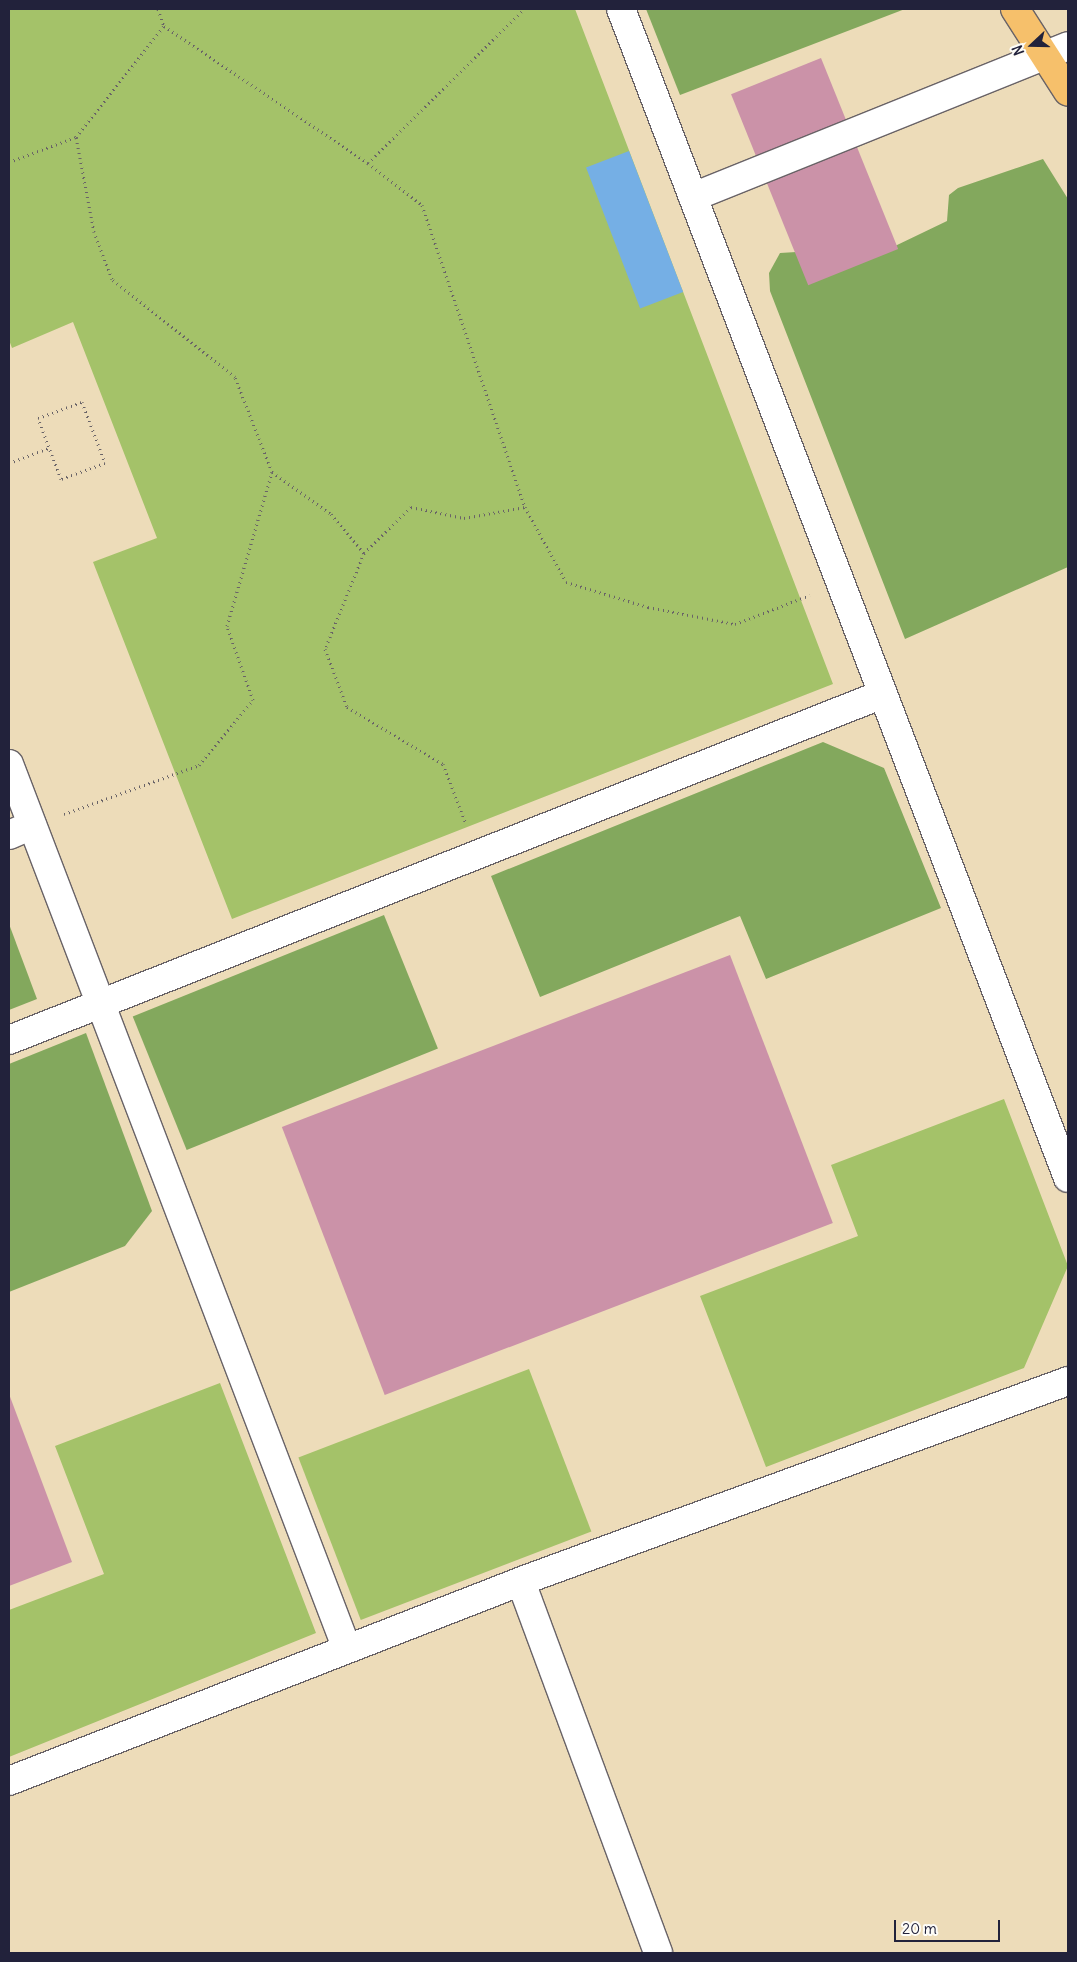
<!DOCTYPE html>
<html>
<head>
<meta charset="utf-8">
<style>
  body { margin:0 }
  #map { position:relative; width:1077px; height:1962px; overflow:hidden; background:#eddcb9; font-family:Delius,sans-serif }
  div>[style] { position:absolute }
  .green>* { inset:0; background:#a4c269; transform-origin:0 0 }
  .forest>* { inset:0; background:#83a85d; transform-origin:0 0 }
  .water>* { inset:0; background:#75afe5; transform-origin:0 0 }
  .building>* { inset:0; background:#cb92a8; transform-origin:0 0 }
  .path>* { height:3px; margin-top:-1.5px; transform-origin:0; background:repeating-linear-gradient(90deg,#696367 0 1px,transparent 0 5px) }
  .roads { filter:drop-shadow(1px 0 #696367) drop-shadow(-1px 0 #696367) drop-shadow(0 1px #696367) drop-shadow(0 -1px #696367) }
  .minor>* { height:28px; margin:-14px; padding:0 14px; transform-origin:14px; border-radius:14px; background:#fff }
  .major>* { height:28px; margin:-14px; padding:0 14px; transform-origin:14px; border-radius:14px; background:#f6c06b }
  span { translate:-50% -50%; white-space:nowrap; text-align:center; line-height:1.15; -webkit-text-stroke:4px #fdfcf7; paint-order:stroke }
  .frame { position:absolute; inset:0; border:10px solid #22223b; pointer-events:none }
  .north { position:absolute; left:1007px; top:20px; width:50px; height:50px; -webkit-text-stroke:4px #fdfcf7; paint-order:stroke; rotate:249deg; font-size:14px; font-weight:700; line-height:20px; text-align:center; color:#22223b }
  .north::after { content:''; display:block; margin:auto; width:18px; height:22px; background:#22223b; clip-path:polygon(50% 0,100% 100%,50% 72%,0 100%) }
  .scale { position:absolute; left:894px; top:1920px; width:106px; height:22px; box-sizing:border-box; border:2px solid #22223b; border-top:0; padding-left:6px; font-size:15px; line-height:18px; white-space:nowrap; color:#22223b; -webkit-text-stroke:4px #fdfcf7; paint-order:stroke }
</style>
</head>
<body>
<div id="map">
  <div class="green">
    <div style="clip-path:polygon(9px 9px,575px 9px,833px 684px,232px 919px,93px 562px,157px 538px,73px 322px,12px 348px,9px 340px)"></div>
    <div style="clip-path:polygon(1004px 1099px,1068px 1266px,1024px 1368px,766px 1467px,700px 1296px,858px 1236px,831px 1165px)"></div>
    <div style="left:529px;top:1369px;width:174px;height:247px;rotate:69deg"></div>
    <div style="clip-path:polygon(220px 1383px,316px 1633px,9px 1757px,9px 1610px,104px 1574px,55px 1446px)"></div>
  </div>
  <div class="forest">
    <div style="clip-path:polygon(646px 9px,905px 9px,680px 95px)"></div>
    <div style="clip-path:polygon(1043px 159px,1068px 199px,1068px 567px,905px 639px,770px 291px,769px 273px,780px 253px,895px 246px,947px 221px,949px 195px,958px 188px)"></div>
    <div style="clip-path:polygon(823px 742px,884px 768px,941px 908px,766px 979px,740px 916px,540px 997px,491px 876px)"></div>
    <div style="left:384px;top:915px;width:144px;height:271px;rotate:68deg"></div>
    <div style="clip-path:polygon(9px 924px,37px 999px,9px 1010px)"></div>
    <div style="clip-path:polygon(86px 1033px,152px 1211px,125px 1246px,9px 1292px,9px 1064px)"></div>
  </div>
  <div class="water">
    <div style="left:629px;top:151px;width:151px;height:46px;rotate:69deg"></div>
  </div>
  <div class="building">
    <div style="left:821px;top:58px;width:206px;height:97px;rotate:68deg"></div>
    <div style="left:730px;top:955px;width:287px;height:480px;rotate:69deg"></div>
    <div style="clip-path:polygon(9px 1394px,72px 1562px,9px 1586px)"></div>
  </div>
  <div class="path">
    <div style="left:158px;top:9px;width:18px;rotate:71deg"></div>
    <div style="left:164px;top:26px;width:246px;rotate:33.9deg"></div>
    <div style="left:368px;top:163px;width:219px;rotate:-44.6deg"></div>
    <div style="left:9px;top:162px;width:72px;rotate:-20.5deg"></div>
    <div style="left:76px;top:137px;width:142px;rotate:-51.6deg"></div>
    <div style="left:368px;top:163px;width:68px;rotate:37.9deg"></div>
    <div style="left:422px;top:205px;width:319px;rotate:71.2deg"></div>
    <div style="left:525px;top:507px;width:85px;rotate:61.3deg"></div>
    <div style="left:566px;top:582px;width:86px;rotate:17deg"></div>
    <div style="left:648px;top:607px;width:89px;rotate:11.1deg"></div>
    <div style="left:735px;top:624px;width:80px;rotate:-21.1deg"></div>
    <div style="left:82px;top:402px;width:65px;rotate:69.3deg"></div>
    <div style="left:105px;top:463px;width:47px;rotate:160deg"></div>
    <div style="left:61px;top:479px;width:65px;rotate:-110.7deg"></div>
    <div style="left:38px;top:418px;width:47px;rotate:-20deg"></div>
    <div style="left:9px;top:463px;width:43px;rotate:-20.6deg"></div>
    <div style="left:272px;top:472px;width:72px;rotate:35.4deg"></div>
    <div style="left:331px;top:514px;width:51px;rotate:49.8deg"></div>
    <div style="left:364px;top:553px;width:104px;rotate:112.1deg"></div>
    <div style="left:325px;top:649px;width:62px;rotate:69.2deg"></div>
    <div style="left:347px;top:707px;width:112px;rotate:30.7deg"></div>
    <div style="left:443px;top:764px;width:64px;rotate:69deg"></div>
    <div style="left:364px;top:553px;width:66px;rotate:-44.4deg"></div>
    <div style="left:411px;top:507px;width:54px;rotate:11.7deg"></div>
    <div style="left:464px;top:518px;width:62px;rotate:-10.2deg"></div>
    <div style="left:64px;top:814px;width:144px;rotate:-19.9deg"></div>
    <div style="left:199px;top:765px;width:85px;rotate:-50.3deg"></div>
    <div style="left:253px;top:700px;width:78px;rotate:-109.4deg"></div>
    <div style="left:227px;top:626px;width:160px;rotate:-73.7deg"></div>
    <div style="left:272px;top:472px;width:102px;rotate:-111.3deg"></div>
    <div style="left:235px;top:377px;width:157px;rotate:-141.5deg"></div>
    <div style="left:112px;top:279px;width:50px;rotate:-111deg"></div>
    <div style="left:94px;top:232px;width:97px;rotate:-100.7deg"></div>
  </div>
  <div class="roads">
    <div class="minor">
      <div style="left:693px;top:197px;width:404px;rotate:-21.9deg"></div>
      <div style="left:883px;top:694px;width:518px;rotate:69.08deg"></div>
      <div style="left:9px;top:764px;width:947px;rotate:69.1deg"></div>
      <div style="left:9px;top:835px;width:25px;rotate:-23deg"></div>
      <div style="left:9px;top:1040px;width:940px;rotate:-21.6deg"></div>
      <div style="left:883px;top:694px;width:733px;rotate:-110.93deg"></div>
      <div style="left:521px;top:1582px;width:395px;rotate:69.7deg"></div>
      <div style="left:9px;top:1781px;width:556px;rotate:-21.3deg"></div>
      <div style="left:527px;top:1579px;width:576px;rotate:-20.1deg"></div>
    </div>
    <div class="major">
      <div style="left:1015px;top:9px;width:98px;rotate:57.4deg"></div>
    </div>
  </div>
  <div class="frame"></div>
  <div class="north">N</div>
  <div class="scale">20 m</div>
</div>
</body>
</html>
